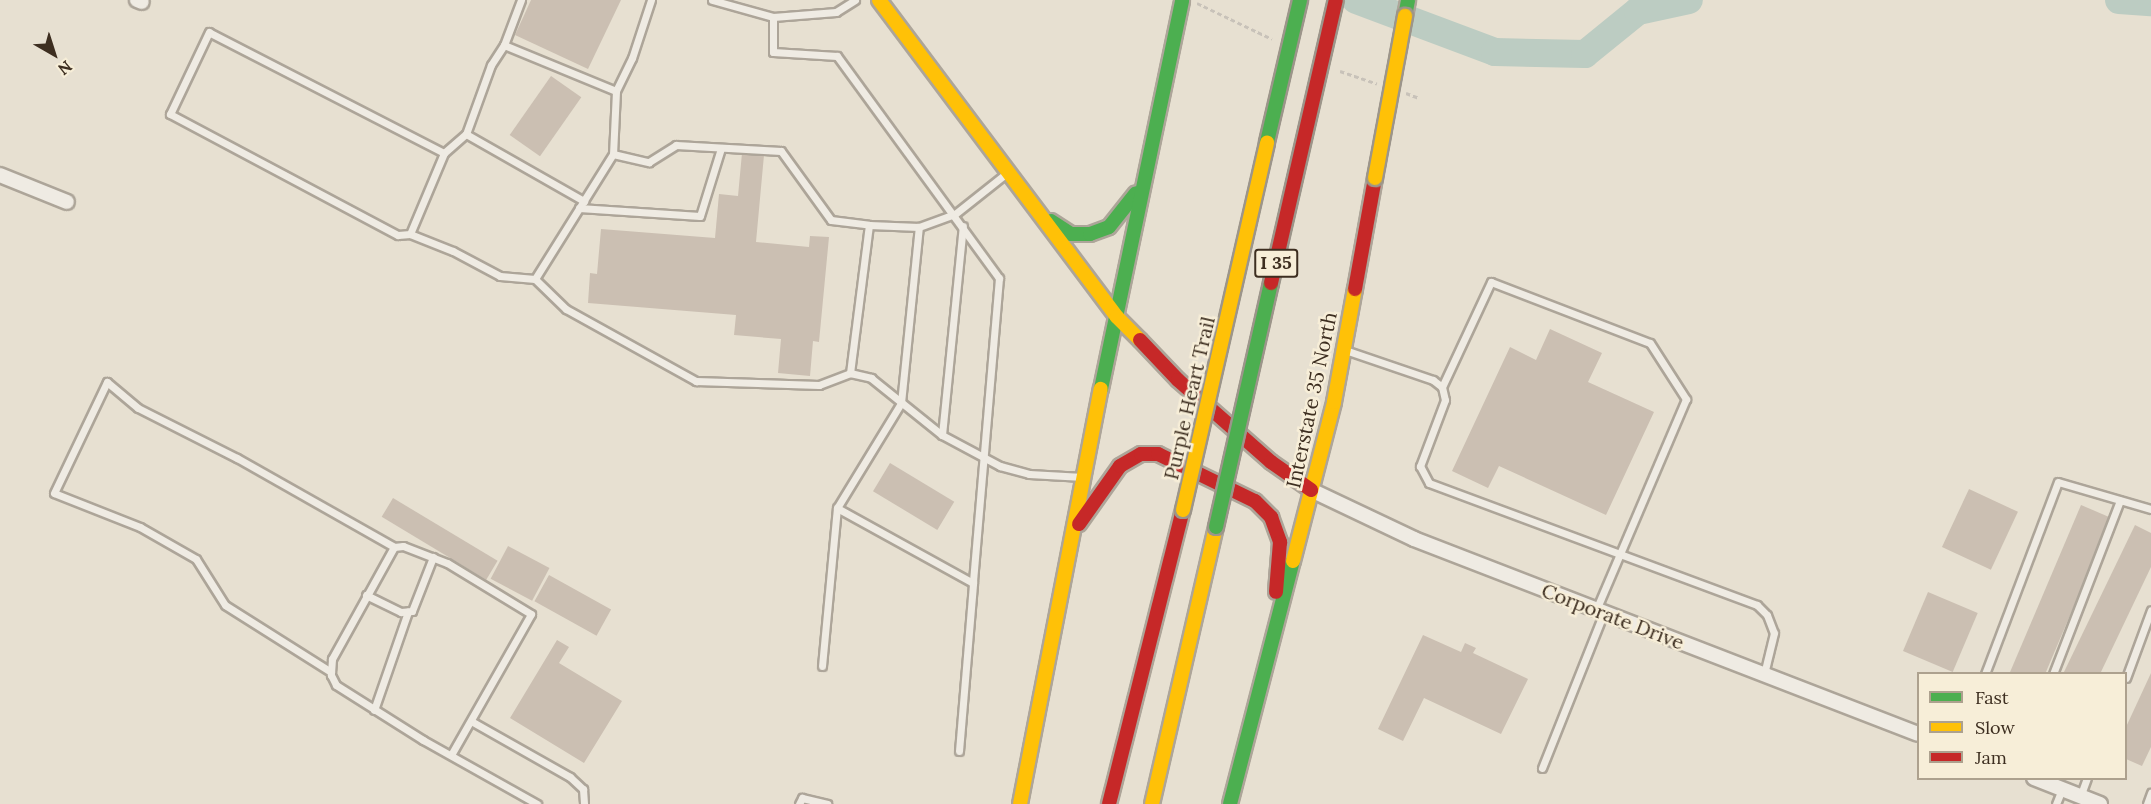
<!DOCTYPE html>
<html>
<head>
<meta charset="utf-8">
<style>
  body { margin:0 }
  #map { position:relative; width:2151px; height:804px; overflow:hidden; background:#e7e0d1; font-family:Lora,serif }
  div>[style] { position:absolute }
  .river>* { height:28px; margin:-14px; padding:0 14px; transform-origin:14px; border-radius:14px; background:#bcccc2 }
  .building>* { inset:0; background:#cbbfb2; transform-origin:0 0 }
  .path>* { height:3px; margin-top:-1.5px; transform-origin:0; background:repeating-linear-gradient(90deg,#c8c2b9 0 4.5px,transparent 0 7.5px) }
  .roads { filter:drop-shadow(2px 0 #ada599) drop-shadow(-2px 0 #ada599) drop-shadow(0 2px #ada599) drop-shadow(0 -2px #ada599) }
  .lane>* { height:7px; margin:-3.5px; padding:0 3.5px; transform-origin:3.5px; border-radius:3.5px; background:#efebe3 }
  .street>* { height:14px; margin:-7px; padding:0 7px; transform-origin:7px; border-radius:7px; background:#efebe3 }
  .fast>* { height:14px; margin:-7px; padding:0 7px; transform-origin:7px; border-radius:7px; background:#4caf50 }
  .slow>* { height:14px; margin:-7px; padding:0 7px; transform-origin:7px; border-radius:7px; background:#ffc107 }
  .jam>* { height:14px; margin:-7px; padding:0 7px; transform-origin:7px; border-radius:7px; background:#c62828 }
  .bridges { filter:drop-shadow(2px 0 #9c958a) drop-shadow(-2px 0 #9c958a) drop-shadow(0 2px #9c958a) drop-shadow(0 -2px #9c958a) }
  .fast-bridge>* { height:14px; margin:-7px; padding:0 7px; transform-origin:7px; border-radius:7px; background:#4caf50 }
  .slow-bridge>* { height:14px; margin:-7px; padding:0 7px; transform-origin:7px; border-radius:7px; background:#ffc107 }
  .jam-bridge>* { height:14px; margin:-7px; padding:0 7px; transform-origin:7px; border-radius:7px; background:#c62828 }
  span { translate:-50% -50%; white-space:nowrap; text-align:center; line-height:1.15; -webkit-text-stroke:5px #f7eed8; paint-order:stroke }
  .shield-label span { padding:2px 4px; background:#f7eed8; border:2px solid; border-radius:4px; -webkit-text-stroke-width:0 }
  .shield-label { font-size:18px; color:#3d2e20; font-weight:700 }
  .street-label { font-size:20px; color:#3d2e20 }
  .legend { position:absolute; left:1917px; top:672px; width:210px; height:108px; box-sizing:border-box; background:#f7eed8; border:2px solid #ada18e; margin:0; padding:8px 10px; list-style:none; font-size:18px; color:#3d2e20 }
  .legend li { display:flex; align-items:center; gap:12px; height:30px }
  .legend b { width:30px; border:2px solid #ada18e }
  .north { position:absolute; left:24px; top:24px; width:60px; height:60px; -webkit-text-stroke:4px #f7eed8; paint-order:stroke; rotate:141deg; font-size:16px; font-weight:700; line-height:24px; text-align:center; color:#3d2e20 }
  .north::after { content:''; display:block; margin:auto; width:21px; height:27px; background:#3d2e20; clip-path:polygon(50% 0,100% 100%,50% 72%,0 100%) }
</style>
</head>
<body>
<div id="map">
  <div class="river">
    <div style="left:1356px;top:0;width:148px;rotate:20.5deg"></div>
    <div style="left:1495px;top:52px;width:90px;rotate:1.3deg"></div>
    <div style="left:1585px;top:54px;width:68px;rotate:-39.1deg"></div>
    <div style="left:1638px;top:11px;width:52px;rotate:-12.2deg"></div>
    <div style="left:2119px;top:0;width:32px;rotate:4deg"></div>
  </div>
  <div class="building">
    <div style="clip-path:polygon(531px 0,621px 0,588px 69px,515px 35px)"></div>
    <div style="left:551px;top:76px;width:37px;height:72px;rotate:35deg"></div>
    <div style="clip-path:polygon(742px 153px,764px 155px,756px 242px,809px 247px,810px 236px,829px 237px,819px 342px,813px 341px,810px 376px,778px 373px,781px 339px,734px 335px,736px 315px,588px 303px,590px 273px,597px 274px,601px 229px,715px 238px,719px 194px,738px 196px)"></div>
    <div style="clip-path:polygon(1550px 329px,1602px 353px,1588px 382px,1654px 412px,1606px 515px,1499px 466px,1488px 488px,1452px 471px,1510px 347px,1536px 360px)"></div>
    <div style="left:890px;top:463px;width:75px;height:33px;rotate:31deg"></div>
    <div style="left:1969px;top:489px;width:54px;height:64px;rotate:25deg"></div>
    <div style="left:393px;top:498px;width:122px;height:22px;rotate:31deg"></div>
    <div style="left:2081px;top:505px;width:33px;height:184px;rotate:23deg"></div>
    <div style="clip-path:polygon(2135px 525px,2151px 533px,2151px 567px,2100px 674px,2063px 674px)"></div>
    <div style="left:508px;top:546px;width:47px;height:37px;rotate:28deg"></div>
    <div style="left:549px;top:575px;width:71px;height:30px;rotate:29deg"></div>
    <div style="left:1928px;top:592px;width:54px;height:64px;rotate:23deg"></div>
    <div style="clip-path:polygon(1423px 635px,1461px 652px,1465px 643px,1476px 648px,1473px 653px,1528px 679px,1501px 734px,1424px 698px,1403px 741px,1378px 729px)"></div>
    <div style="clip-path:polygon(557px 640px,569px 647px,559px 663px,622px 701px,584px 763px,510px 718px)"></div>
    <div style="clip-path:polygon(2151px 673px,2151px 747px,2142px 766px,2126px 759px,2126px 727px)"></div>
  </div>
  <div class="path">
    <div style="left:1197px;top:3px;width:83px;rotate:25.6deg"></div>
    <div style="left:1340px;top:71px;width:39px;rotate:19deg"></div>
    <div style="left:1406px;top:93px;width:14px;rotate:21deg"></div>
  </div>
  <div class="roads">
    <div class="lane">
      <div style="left:521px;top:0;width:48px;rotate:110.7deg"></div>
      <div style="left:504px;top:45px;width:121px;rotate:22.3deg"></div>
      <div style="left:651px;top:0;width:61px;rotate:108.1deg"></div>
      <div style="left:632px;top:58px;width:37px;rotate:116deg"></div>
      <div style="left:616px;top:91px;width:63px;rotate:92.7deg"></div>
      <div style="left:613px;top:154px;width:147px;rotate:122deg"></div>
      <div style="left:535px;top:279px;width:43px;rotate:44.1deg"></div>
      <div style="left:566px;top:309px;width:149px;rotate:29deg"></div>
      <div style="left:696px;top:381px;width:123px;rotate:1.9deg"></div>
      <div style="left:819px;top:385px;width:33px;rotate:-21deg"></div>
      <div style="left:850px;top:373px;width:22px;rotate:13deg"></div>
      <div style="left:871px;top:378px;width:91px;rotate:38.8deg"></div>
      <div style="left:942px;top:435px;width:66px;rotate:28.1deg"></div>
      <div style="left:1000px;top:466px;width:30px;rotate:15deg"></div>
      <div style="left:1029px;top:474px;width:54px;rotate:3.2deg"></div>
      <div style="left:712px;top:0;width:63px;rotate:15.6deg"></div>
      <div style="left:855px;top:0;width:22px;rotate:148deg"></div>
      <div style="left:836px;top:12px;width:63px;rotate:175.5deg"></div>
      <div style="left:773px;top:17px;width:35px;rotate:90deg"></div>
      <div style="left:773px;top:52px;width:64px;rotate:3.6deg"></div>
      <div style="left:837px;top:56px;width:275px;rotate:53.9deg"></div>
      <div style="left:999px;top:278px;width:306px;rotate:94.9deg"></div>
      <div style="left:973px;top:583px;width:155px;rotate:-151.1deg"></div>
      <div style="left:837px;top:508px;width:123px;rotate:-58.6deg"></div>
      <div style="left:901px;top:403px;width:177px;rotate:-84.2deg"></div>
      <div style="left:504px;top:45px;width:24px;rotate:123deg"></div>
      <div style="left:491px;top:65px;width:73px;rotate:109.9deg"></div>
      <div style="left:466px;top:134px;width:136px;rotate:29.6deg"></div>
      <div style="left:444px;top:153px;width:29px;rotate:-41deg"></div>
      <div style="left:613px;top:154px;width:37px;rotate:13deg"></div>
      <div style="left:649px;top:162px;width:32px;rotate:-32deg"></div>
      <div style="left:676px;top:145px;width:105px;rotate:3.3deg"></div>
      <div style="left:781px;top:151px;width:85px;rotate:54.1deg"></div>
      <div style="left:831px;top:220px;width:38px;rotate:7deg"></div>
      <div style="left:869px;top:225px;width:50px;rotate:2.3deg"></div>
      <div style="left:919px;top:227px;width:38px;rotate:-20deg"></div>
      <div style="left:955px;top:214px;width:68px;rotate:-38.4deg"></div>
      <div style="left:579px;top:208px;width:121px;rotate:3.8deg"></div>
      <div style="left:700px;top:216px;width:71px;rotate:-72.8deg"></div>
      <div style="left:410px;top:234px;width:88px;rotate:-67.2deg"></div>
      <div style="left:444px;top:153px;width:264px;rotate:-152.8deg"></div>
      <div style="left:209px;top:32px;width:91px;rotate:115.4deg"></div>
      <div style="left:170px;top:114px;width:258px;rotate:28deg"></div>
      <div style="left:398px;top:235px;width:12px;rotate:-5deg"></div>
      <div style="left:410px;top:234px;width:46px;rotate:21.6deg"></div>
      <div style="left:453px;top:251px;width:53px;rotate:28deg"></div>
      <div style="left:500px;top:276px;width:35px;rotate:5deg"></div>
      <div style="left:1345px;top:350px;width:93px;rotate:18.8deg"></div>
      <div style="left:1433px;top:380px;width:11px;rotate:38deg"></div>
      <div style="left:1442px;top:387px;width:13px;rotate:77deg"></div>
      <div style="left:1445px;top:400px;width:71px;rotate:110.7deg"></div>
      <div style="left:1420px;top:466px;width:19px;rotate:62deg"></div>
      <div style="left:1429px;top:483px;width:350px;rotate:20.4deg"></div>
      <div style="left:1757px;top:605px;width:14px;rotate:45deg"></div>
      <div style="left:1767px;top:615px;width:19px;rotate:69deg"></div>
      <div style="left:1774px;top:633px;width:42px;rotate:103.7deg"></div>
      <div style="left:850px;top:373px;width:149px;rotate:-82.7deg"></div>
      <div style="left:1442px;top:387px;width:116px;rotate:-65deg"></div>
      <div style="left:1491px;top:282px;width:170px;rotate:21deg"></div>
      <div style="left:1650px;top:343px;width:67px;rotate:57.3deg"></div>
      <div style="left:1686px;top:399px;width:229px;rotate:113.1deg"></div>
      <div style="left:942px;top:435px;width:210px;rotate:-84.3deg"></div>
      <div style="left:366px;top:595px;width:39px;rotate:26deg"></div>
      <div style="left:401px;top:612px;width:11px;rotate:-5deg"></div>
      <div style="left:412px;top:611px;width:58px;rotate:-68.7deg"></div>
      <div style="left:822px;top:666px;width:159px;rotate:-84.6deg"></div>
      <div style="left:331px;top:672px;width:125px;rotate:-147.7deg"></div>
      <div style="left:225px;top:605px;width:54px;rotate:-122.2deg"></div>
      <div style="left:196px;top:559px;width:64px;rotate:-150.3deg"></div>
      <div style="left:140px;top:527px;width:92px;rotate:-158.4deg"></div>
      <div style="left:54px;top:493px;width:123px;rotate:-64.5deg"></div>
      <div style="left:107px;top:382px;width:40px;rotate:40deg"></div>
      <div style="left:138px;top:408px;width:111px;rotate:26.8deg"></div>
      <div style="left:237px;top:458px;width:180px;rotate:29.5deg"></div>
      <div style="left:1985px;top:674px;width:205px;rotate:-69.2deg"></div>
      <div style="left:2058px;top:482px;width:97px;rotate:16.2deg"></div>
      <div style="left:2053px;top:674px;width:186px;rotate:-68.9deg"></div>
      <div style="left:2126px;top:678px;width:72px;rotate:-69.8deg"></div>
      <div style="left:374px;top:710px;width:104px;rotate:-70.9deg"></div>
      <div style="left:471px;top:721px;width:114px;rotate:29.5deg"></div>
      <div style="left:570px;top:777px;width:18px;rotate:43deg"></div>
      <div style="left:583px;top:789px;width:15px;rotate:86deg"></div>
      <div style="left:959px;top:751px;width:169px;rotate:-85.2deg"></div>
      <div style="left:451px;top:755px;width:162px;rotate:-60.4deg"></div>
      <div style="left:531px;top:614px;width:98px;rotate:-148.7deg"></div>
      <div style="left:447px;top:563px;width:47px;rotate:-158.9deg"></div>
      <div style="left:403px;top:546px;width:9px;rotate:174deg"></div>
      <div style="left:394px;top:547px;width:128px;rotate:119deg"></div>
      <div style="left:332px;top:659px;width:16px;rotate:94deg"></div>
      <div style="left:331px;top:675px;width:11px;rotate:63deg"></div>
      <div style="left:336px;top:685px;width:103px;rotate:32.3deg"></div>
      <div style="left:423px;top:740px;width:131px;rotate:29.3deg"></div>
      <div style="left:1542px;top:768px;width:168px;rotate:-68.3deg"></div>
      <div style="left:2080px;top:797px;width:20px;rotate:-70deg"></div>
      <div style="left:799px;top:804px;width:7px;rotate:-63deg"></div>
      <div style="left:802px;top:798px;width:26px;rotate:13deg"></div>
      <div style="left:2056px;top:804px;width:16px;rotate:-68deg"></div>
      <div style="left:2147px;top:804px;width:12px;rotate:-70deg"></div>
    </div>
    <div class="street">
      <div style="left:137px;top:0;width:5px;rotate:22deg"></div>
      <div style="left:0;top:175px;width:72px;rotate:21.9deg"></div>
      <div style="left:1311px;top:490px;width:114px;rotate:25.4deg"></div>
      <div style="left:1414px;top:539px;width:540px;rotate:21.15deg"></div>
      <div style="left:2034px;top:778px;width:71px;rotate:21.5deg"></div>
    </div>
    <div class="fast">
      <div style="left:1405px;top:16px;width:16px;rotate:-79deg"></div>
      <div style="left:1051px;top:221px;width:24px;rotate:33deg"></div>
      <div style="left:1071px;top:234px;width:19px"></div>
      <div style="left:1090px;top:234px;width:20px;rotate:-20deg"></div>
      <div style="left:1109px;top:227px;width:43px;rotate:-51.5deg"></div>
      <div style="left:1101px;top:389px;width:397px;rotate:-78.2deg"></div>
      <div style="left:1230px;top:804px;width:251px;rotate:-75.5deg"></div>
    </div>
    <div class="slow">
      <div style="left:879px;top:0;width:396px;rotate:53.1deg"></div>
      <div style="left:1117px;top:317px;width:33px;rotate:45deg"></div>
      <div style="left:1293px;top:561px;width:164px;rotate:-75.5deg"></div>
      <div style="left:1334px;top:402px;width:115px;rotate:-79.5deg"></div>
      <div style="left:1020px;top:804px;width:423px;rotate:-79deg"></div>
      <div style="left:1152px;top:804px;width:284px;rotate:-77deg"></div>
    </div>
    <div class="jam">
      <div style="left:1355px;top:289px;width:113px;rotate:-79.8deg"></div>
      <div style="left:1140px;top:340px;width:55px;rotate:46.5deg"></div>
      <div style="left:1178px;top:380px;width:124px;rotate:41.4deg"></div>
      <div style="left:1271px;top:462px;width:49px;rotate:35deg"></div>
      <div style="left:1079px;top:524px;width:71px;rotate:-54.7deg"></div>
      <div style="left:1120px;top:466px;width:24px;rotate:-30deg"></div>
      <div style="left:1141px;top:454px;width:17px"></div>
      <div style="left:1158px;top:454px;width:108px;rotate:25.9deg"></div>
      <div style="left:1255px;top:501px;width:23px;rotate:45deg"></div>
      <div style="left:1271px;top:517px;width:27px;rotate:70deg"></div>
      <div style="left:1280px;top:542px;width:50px;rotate:94.6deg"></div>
      <div style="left:1109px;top:804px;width:303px;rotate:-75.9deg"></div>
    </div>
  </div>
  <div class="bridges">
    <div class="fast-bridge">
      <div style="left:1267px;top:142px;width:146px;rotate:-76.9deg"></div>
      <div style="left:1216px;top:527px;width:250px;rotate:-77.3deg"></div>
    </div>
    <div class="slow-bridge">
      <div style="left:1375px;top:178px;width:165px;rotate:-79.5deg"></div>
      <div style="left:1183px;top:510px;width:377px;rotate:-77.1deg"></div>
    </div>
    <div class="jam-bridge">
      <div style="left:1271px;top:283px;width:290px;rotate:-77.1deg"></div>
    </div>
  </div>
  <div class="shield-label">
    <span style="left:1276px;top:263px">I 35</span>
  </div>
  <div class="street-label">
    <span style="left:1189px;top:398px;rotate:-77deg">Purple Heart Trail</span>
    <span style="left:1311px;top:400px;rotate:-78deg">Interstate 35 North</span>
    <span style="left:1613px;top:616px;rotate:21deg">Corporate Drive</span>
  </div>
  <ul class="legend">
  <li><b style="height:8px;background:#4caf50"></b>Fast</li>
  <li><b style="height:8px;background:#ffc107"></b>Slow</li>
  <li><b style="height:8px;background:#c62828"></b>Jam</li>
  </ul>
  <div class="north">N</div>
</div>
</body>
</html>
